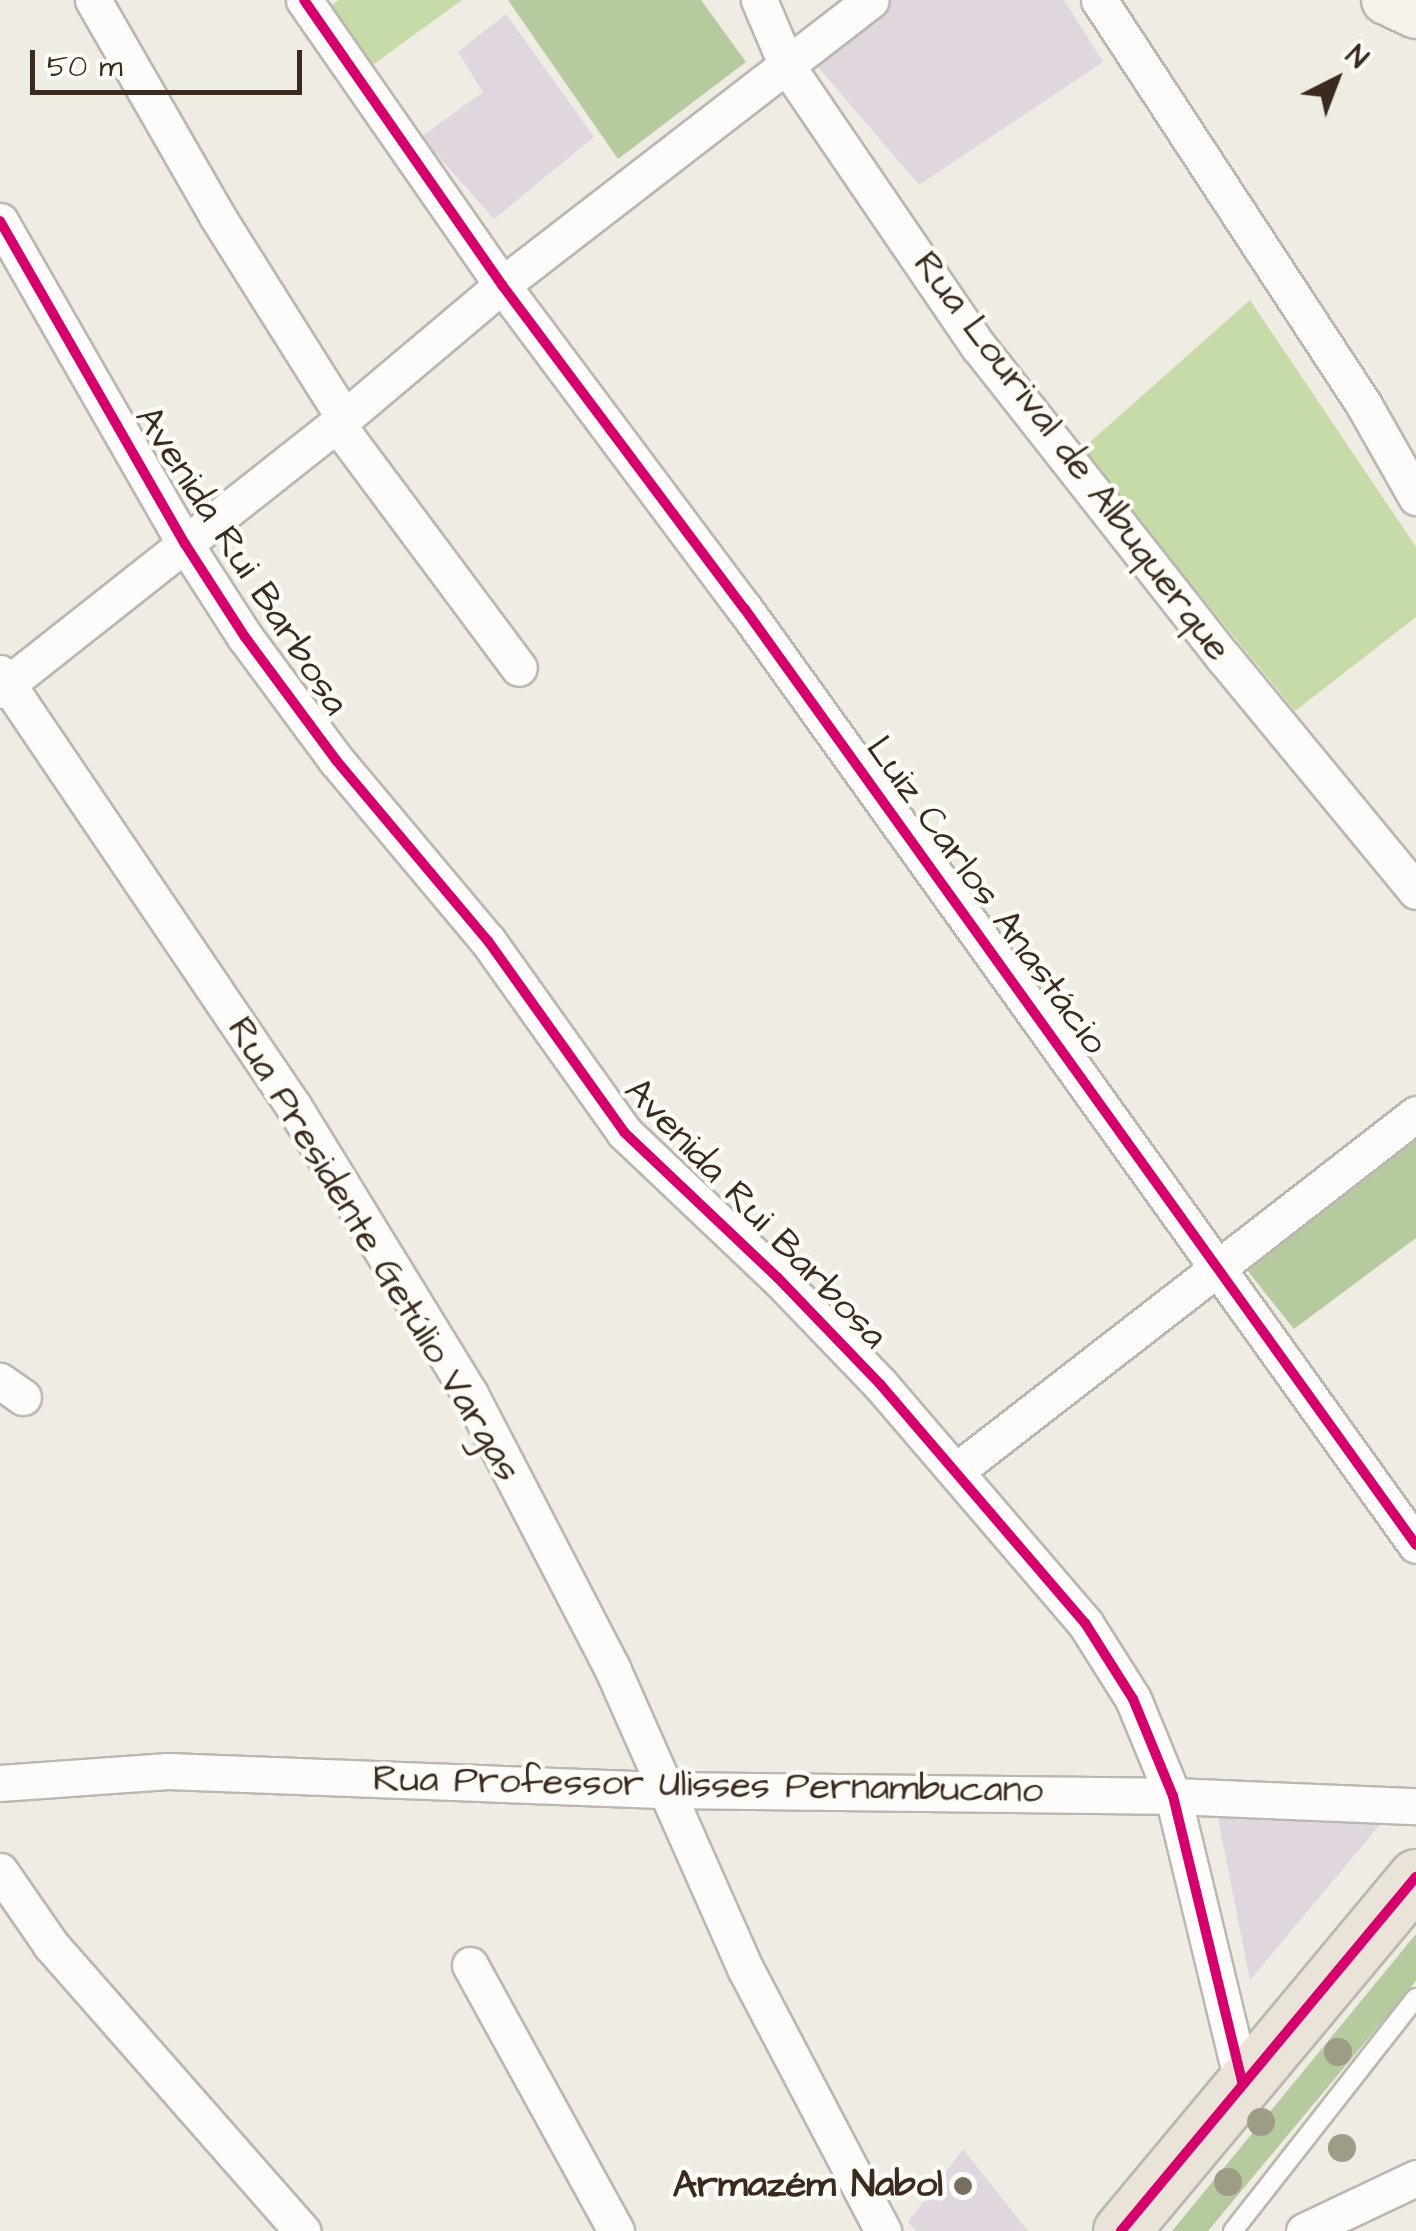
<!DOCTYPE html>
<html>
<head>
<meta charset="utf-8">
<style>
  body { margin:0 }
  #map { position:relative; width:1416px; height:2231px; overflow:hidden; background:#efece3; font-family:"Architects Daughter",sans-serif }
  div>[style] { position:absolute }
  .green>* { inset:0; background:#c7dba8 }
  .forest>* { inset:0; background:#b5cb9f }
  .building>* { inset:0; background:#e0d7de }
  .roads { filter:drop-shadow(2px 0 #bbb7b0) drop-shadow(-2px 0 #bbb7b0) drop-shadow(0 2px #bbb7b0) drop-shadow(0 -2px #bbb7b0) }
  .lane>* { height:18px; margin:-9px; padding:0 9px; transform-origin:9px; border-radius:9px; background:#fdfcfb }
  .street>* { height:35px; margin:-17.5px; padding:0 17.5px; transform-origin:17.5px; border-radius:17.5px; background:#fdfcfb }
  .secondary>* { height:48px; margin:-24px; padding:0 24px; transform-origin:24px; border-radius:24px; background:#f5f2ec }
  .highway>* { height:55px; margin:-27.5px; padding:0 27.5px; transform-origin:27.5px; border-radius:27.5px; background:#eae4d8 }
  .cycleway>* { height:10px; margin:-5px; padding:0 5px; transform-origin:5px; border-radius:5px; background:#d6006c }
  .trees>* { width:28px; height:28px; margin:-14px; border-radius:50%; background:#9e9c86 }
  .dots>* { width:28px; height:28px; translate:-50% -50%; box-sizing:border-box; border:5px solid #fdfcf7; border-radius:50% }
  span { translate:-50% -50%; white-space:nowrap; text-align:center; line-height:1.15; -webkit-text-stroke:9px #fdfcf7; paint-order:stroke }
  .street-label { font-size:38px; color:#3b2a1e }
  .poi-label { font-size:38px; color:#3b2a1e; font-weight:700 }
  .right { translate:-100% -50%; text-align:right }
  .north { position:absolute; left:1286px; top:30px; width:100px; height:100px; -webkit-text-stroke:8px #fdfcf7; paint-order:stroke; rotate:42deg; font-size:28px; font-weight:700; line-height:40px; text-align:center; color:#3b2a1e }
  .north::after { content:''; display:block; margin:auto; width:35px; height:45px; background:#3b2a1e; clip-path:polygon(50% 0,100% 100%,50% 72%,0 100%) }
  .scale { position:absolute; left:30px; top:50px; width:272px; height:45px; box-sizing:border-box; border:5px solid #3b2a1e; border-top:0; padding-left:12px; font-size:30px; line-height:35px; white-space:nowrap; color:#3b2a1e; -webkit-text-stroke:8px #fdfcf7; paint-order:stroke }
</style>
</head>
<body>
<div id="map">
  <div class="green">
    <div style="clip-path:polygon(339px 0,462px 0,363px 72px,321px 14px)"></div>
    <div style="clip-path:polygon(1250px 300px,1416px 547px,1416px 617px,1295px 711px,1081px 450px)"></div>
  </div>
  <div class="forest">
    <div style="clip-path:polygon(508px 0,701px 0,746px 62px,618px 159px)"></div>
    <div style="clip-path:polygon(1416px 1129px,1416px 1238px,1294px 1329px,1243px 1265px)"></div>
    <div style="clip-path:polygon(1416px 1934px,1416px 1981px,1208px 2231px,1172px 2231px)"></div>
  </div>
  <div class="building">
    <div style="clip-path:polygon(892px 0,1064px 0,1103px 62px,919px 185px,813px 61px)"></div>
    <div style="clip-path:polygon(506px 14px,594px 137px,494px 219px,421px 137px,483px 92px,458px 52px)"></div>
    <div style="clip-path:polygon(1216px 1808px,1388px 1815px,1250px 1980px)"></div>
    <div style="clip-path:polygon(963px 2149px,1028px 2231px,916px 2231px,908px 2222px)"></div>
  </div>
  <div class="roads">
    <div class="lane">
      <div style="left:1233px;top:2231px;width:296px;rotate:-51.9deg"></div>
    </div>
    <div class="street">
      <div style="left:93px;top:0;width:249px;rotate:60.1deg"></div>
      <div style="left:217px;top:216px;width:239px;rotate:57.8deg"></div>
      <div style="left:304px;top:0;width:347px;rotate:55.2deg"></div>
      <div style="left:502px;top:285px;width:404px;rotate:53.2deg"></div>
      <div style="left:744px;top:608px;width:1153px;rotate:54.35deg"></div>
      <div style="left:759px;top:0;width:72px;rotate:67deg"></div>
      <div style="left:787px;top:66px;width:340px;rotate:55.7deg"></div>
      <div style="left:979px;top:347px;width:396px;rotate:51.8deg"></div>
      <div style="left:1224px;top:658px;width:302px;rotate:50.5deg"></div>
      <div style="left:1099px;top:0;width:484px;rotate:56.8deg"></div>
      <div style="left:1364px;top:405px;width:106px;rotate:60.5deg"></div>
      <div style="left:0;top:221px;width:372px;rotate:60.2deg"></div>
      <div style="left:185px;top:544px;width:111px;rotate:57.2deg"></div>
      <div style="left:245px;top:637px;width:153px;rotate:53.5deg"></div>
      <div style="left:336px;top:760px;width:236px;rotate:50deg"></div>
      <div style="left:488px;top:941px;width:234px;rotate:54.5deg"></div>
      <div style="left:624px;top:1132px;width:211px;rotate:43.5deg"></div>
      <div style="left:777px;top:1277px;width:149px;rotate:46.1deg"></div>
      <div style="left:880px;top:1384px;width:315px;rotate:49.4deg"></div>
      <div style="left:1085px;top:1623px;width:90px;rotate:57.7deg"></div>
      <div style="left:1133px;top:1699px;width:105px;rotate:67.6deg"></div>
      <div style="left:1173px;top:1796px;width:297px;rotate:76.4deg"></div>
      <div style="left:337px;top:424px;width:304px;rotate:53.3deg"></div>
      <div style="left:0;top:673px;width:524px;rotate:55.89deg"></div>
      <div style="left:294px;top:1107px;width:337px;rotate:58.5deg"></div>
      <div style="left:470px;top:1394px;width:309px;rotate:62.6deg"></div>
      <div style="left:612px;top:1668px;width:330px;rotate:66.1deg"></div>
      <div style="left:746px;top:1970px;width:295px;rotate:62.3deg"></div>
      <div style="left:0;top:690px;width:429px;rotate:-38.3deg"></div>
      <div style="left:337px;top:424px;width:216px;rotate:-40.1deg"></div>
      <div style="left:502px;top:285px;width:466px;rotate:-37.7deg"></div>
      <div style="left:0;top:1381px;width:28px;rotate:35deg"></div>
      <div style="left:956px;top:1471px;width:582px;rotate:-37.81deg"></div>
      <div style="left:0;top:1783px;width:168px;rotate:-4.1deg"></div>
      <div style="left:168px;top:1771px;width:499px;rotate:2.2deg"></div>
      <div style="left:667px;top:1790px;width:506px;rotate:0.68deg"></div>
      <div style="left:1173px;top:1796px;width:243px;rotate:2.4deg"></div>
      <div style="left:0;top:1871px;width:90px;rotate:55.4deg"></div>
      <div style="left:51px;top:1945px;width:381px;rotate:48.7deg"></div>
      <div style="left:470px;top:1965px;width:303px;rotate:61.2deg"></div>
      <div style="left:1304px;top:2231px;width:124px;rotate:-25.3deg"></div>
    </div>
    <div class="secondary">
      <div style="left:1386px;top:0;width:33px;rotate:25deg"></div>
    </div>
    <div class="highway">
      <div style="left:1121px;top:2231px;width:461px;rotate:-50.2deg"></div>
    </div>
  </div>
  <div class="cycleway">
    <div style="left:304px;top:0;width:347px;rotate:55.2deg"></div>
    <div style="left:502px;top:285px;width:404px;rotate:53.2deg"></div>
    <div style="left:744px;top:608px;width:1153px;rotate:54.35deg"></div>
    <div style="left:0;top:221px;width:372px;rotate:60.2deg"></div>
    <div style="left:185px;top:544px;width:111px;rotate:57.2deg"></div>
    <div style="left:245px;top:637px;width:153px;rotate:53.5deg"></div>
    <div style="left:336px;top:760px;width:236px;rotate:50deg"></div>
    <div style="left:488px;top:941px;width:234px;rotate:54.5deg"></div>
    <div style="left:624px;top:1132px;width:211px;rotate:43.5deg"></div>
    <div style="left:777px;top:1277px;width:149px;rotate:46.1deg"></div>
    <div style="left:880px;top:1384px;width:315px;rotate:49.4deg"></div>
    <div style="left:1085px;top:1623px;width:90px;rotate:57.7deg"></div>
    <div style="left:1133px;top:1699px;width:105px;rotate:67.6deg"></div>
    <div style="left:1173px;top:1796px;width:297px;rotate:76.4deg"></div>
    <div style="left:1121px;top:2231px;width:461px;rotate:-50.2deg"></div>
  </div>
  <div class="trees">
    <div style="left:1338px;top:2052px"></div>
    <div style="left:1261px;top:2122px"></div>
    <div style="left:1342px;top:2148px"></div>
    <div style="left:1228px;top:2182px"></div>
  </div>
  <div class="dots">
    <div style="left:963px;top:2186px;background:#7a6e63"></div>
  </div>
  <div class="street-label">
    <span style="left:1071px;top:457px;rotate:53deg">Rua Lourival de Albuquerque</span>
    <span style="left:241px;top:561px;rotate:57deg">Avenida Rui Barbosa</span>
    <span style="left:986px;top:896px;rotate:54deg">Luiz Carlos Anastácio</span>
    <span style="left:755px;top:1214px;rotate:46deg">Avenida Rui Barbosa</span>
    <span style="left:373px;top:1250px;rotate:59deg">Rua Presidente Getúlio Vargas</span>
    <span style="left:708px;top:1786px;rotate:1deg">Rua Professor Ulisses Pernambucano</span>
  </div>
  <div class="poi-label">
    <span class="right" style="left:943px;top:2186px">Armazém Nabol</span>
  </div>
  <div class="north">N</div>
  <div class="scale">50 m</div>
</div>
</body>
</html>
